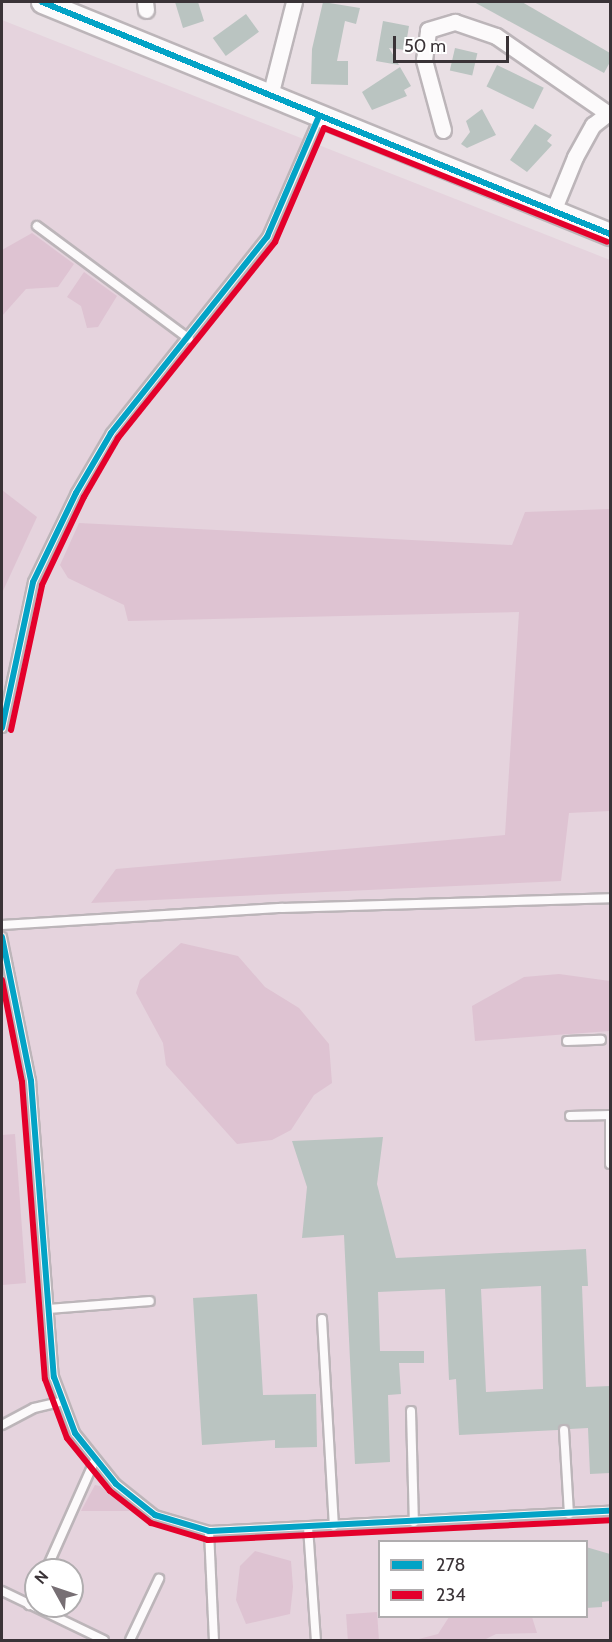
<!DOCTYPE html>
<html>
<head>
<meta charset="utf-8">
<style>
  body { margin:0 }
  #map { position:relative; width:612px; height:1642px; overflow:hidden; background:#e9dfe4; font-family:Cabin,sans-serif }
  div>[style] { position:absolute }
  .built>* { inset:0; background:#e5d3dd }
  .green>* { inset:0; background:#dec3d2; transform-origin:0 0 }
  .building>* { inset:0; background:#bac4c1; transform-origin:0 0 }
  .roads { filter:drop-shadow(2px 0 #bcb5b9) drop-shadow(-2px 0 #bcb5b9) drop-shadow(0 2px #bcb5b9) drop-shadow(0 -2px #bcb5b9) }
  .lane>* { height:8px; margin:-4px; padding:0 4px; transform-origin:4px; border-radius:4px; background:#fcfafb }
  .street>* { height:15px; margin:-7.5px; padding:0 7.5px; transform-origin:7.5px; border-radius:7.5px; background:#fcfafb }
  .secondary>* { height:21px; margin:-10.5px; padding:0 10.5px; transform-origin:10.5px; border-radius:10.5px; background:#fcfafb }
  .bus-1>* { height:6px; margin:-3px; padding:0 3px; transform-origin:3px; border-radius:3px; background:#03a3c6 }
  .bus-2>* { height:6px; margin:-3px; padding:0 3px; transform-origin:3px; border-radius:3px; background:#e4002b }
  span { translate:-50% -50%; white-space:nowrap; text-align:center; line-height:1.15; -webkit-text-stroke:4.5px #fff; paint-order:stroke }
  .frame { position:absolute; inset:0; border:3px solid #3a3337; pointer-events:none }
  .legend { position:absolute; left:378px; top:1540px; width:210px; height:78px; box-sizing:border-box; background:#fff; border:2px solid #b0adaf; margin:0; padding:8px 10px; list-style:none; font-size:18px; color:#3a3337 }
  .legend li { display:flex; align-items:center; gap:12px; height:30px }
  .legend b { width:30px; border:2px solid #b0adaf }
  .north { position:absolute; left:24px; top:1558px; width:60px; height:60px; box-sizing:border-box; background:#fff; border:2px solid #b0adaf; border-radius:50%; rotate:310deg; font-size:16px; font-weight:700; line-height:24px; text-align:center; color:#3a3337 }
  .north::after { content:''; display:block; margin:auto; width:21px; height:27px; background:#776f74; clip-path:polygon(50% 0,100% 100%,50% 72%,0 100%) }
  .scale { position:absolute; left:393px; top:36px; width:116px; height:27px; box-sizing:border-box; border:3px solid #3a3337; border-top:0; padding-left:8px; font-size:18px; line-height:21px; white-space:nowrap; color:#3a3337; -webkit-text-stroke:4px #fff; paint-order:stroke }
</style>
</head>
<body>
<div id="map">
  <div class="built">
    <div style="clip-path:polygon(evenodd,2px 20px,610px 260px,610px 1640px,2px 1640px,2px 20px,380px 1542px,586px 1542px,586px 1616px,380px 1616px,380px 1542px,2px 20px,36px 1570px,72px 1570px,72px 1606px,36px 1606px,36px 1570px)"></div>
  </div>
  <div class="green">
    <div style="clip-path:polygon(32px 233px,74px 264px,58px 287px,26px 289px,2px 316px,2px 250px)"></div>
    <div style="clip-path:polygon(84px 272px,117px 296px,98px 327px,87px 328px,81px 306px,67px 297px)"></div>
    <div style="clip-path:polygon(2px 490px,37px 517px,2px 593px)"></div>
    <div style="clip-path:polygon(610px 509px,610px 811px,569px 813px,561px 881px,91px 903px,116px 869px,505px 835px,519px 612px,128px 621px,124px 605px,68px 578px,60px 565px,79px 523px,512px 545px,525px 512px)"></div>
    <div style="clip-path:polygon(181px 943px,238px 956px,265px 987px,299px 1008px,329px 1044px,332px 1083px,314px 1095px,291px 1130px,272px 1140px,237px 1144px,166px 1065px,163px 1043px,136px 993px,140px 980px)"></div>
    <div style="clip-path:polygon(559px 974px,610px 981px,610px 1031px,475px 1041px,472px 1006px,524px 977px)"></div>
    <div style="clip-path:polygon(15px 1134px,26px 1283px,2px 1285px,2px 1135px)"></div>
    <div style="clip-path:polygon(95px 1485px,100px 1486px,130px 1511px,81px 1511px)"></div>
    <div style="clip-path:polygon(255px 1551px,291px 1561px,293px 1587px,290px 1614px,246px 1624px,236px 1600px,240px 1566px)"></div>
    <div style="left:377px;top:1612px;width:28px;height:31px;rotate:86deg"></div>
    <div style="clip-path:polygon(449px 1617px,532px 1617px,537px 1633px,496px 1634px,484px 1640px,415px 1640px,438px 1634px)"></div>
  </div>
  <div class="building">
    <div style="clip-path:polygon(175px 2px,198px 2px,204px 21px,183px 28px)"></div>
    <div style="clip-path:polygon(323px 2px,360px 8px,356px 24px,345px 21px,337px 61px,348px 61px,348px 85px,311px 84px,312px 49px)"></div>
    <div style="clip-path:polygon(474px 2px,522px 2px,610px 53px,610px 62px,604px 73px)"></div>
    <div style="left:246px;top:14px;width:22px;height:41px;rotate:54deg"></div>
    <div style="clip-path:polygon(383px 21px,409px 26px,405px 50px,389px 48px,399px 65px,376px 61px)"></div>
    <div style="left:455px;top:48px;width:23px;height:23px;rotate:13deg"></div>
    <div style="left:497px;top:65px;width:52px;height:24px;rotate:26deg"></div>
    <div style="clip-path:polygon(400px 67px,411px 86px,404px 90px,407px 96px,372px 110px,362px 92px)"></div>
    <div style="clip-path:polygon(482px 109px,496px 135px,467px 148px,461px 144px,470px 132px,466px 121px)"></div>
    <div style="clip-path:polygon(535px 124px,552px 135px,547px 141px,552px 145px,527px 172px,510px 160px)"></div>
    <div style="clip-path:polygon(evenodd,383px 1137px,377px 1184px,396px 1258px,586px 1249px,588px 1286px,582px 1286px,586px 1387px,610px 1386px,610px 1473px,590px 1474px,588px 1428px,570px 1429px,564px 1424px,558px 1430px,459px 1435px,456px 1379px,449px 1380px,445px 1289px,378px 1292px,380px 1351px,424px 1351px,424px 1363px,399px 1363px,401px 1394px,388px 1395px,390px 1462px,355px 1464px,344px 1235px,302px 1238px,307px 1187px,292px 1141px,383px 1137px,541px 1286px,543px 1389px,486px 1392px,481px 1289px,541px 1286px)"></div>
    <div style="clip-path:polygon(257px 1294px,263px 1395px,316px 1394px,317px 1447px,275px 1448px,275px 1440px,202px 1445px,193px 1298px)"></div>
    <div style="clip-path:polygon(586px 1547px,610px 1554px,610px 1601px,602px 1602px,602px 1607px,586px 1608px)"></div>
  </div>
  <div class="roads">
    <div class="lane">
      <div style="left:37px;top:226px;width:189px;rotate:36.6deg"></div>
      <div style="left:2px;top:728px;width:149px;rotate:-78deg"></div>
      <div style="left:33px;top:582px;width:99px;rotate:-64.2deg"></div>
      <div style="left:76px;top:493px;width:69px;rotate:-59.7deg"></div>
      <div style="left:111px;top:433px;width:251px;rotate:-51.5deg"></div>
      <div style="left:267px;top:237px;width:130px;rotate:-66.4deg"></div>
      <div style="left:2px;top:925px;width:281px;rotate:-3.5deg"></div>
      <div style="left:282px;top:908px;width:328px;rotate:-1.7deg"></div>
      <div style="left:2px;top:937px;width:147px;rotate:78.6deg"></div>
      <div style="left:31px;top:1081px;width:297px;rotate:85.6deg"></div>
      <div style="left:54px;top:1377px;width:60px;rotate:69.4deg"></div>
      <div style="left:75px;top:1433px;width:65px;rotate:51.2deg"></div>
      <div style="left:116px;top:1484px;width:50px;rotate:38.5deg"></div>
      <div style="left:155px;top:1515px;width:56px;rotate:16.5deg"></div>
      <div style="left:209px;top:1531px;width:401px;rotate:-2.9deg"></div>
      <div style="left:567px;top:1041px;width:34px;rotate:-2deg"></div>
      <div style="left:570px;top:1116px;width:40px;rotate:-1.4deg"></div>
      <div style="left:610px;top:1115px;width:49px;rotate:90deg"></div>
      <div style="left:49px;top:1309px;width:101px;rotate:-4.5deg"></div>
      <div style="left:322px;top:1319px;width:207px;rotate:86.7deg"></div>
      <div style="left:411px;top:1411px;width:111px;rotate:88.5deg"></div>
      <div style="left:2px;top:1425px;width:36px;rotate:-28deg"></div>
      <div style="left:34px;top:1408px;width:28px;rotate:-13deg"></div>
      <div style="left:564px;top:1430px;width:84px;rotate:86.6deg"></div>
      <div style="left:308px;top:1527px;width:113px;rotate:86deg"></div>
      <div style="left:209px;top:1531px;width:109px;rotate:87.4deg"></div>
      <div style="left:46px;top:1570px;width:120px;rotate:-66deg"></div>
      <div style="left:2px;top:1591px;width:113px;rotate:25.7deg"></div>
      <div style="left:29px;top:1605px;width:17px;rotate:-65deg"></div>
      <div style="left:130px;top:1640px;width:68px;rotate:-64.6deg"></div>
    </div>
    <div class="street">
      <div style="left:145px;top:2px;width:8px;rotate:83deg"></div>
      <div style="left:270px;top:96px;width:97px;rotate:-75.7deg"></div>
      <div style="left:443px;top:130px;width:73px;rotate:-105.2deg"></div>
      <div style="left:424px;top:60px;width:30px;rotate:-82deg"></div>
      <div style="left:428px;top:30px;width:28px;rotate:-17deg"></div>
      <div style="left:455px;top:22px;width:43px;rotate:18.9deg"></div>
      <div style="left:496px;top:36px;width:139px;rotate:34.7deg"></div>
      <div style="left:553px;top:211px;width:58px;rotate:-67.8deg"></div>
      <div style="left:575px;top:157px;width:37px;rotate:-61deg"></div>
      <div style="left:593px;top:125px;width:18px;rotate:-38deg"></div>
    </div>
    <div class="secondary">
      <div style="left:42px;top:2px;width:614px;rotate:22.22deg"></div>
    </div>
  </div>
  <div class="bus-1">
    <div style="left:42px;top:2px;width:614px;rotate:22.22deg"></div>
    <div style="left:2px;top:728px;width:149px;rotate:-78deg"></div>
    <div style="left:33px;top:582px;width:99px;rotate:-64.2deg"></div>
    <div style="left:76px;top:493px;width:69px;rotate:-59.7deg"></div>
    <div style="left:111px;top:433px;width:251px;rotate:-51.5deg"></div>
    <div style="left:267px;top:237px;width:132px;rotate:-66.7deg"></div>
    <div style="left:2px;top:937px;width:147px;rotate:78.6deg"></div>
    <div style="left:31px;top:1081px;width:297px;rotate:85.6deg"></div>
    <div style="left:54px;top:1377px;width:60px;rotate:69.4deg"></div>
    <div style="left:75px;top:1433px;width:65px;rotate:51.2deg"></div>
    <div style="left:116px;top:1484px;width:50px;rotate:38.5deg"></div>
    <div style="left:155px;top:1515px;width:56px;rotate:16.5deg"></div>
    <div style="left:209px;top:1531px;width:401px;rotate:-2.9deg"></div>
  </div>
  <div class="bus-2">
    <div style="left:11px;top:730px;width:148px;rotate:-77.9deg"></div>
    <div style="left:42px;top:585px;width:98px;rotate:-64.5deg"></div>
    <div style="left:84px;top:497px;width:68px;rotate:-60deg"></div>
    <div style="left:118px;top:438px;width:251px;rotate:-51.3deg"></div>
    <div style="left:275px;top:242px;width:124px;rotate:-66.7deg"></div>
    <div style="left:324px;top:128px;width:305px;rotate:21.9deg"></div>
    <div style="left:2px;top:980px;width:104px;rotate:78.9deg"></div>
    <div style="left:22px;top:1082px;width:298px;rotate:85.6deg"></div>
    <div style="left:45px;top:1379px;width:63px;rotate:69.6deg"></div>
    <div style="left:67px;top:1438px;width:68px;rotate:50.9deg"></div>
    <div style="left:110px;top:1491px;width:52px;rotate:38deg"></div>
    <div style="left:151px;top:1523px;width:59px;rotate:16.6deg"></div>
    <div style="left:208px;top:1540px;width:402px;rotate:-2.8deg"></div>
  </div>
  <div class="frame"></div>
  <ul class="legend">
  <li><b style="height:8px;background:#03a3c6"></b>278</li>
  <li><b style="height:8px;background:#e4002b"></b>234</li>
  </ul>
  <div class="north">N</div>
  <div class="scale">50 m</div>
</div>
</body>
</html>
